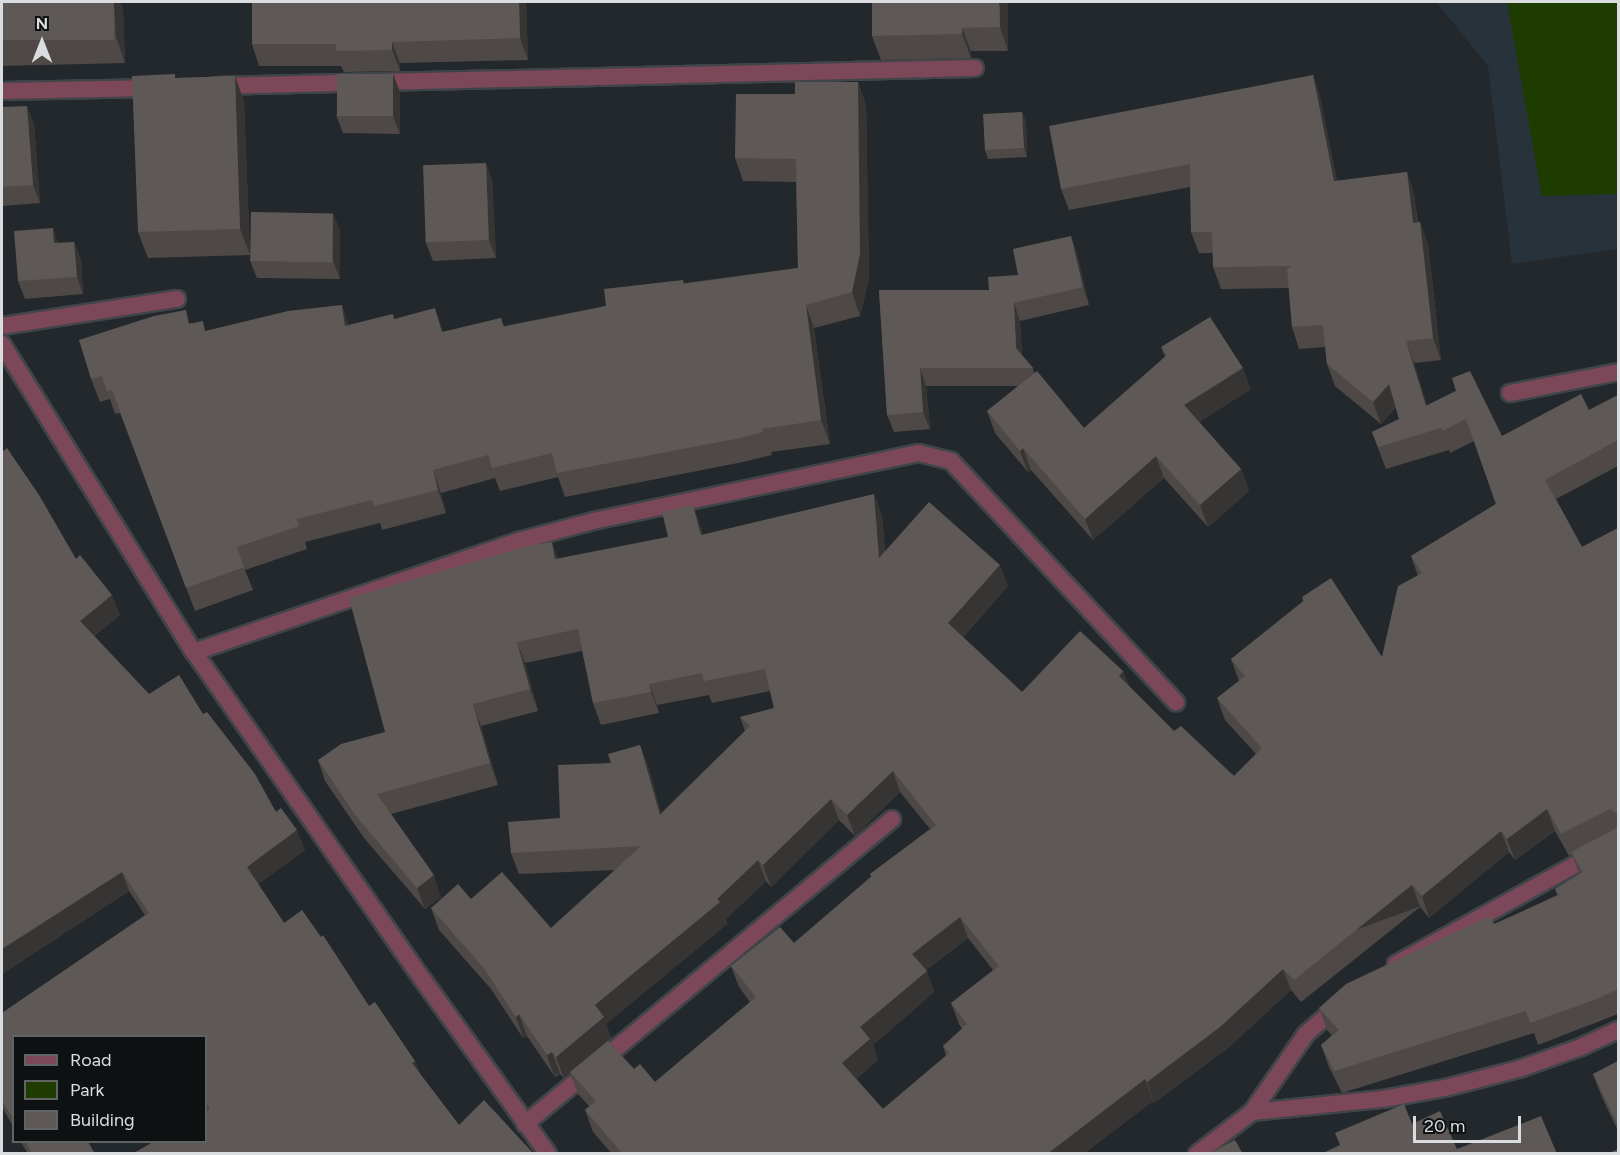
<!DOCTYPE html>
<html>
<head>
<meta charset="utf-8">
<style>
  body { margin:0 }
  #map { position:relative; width:1620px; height:1155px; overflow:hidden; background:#23282c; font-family:Figtree,sans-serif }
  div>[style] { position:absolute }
  .built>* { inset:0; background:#28323b }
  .green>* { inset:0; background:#1f3c00 }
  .roads { filter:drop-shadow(2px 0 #404549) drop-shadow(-2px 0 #404549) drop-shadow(0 2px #404549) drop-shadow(0 -2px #404549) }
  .service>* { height:16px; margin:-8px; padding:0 8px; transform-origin:8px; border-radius:8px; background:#7b4759 }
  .minor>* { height:16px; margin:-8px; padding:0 8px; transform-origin:8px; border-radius:8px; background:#7b4759 }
  .wall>* { inset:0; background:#4e4946 }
  .shaded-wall>* { inset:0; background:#373534; transform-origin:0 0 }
  .building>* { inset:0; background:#5e5956; transform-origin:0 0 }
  span { translate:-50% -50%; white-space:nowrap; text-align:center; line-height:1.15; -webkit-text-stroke:4.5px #0e1112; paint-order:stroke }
  .frame { position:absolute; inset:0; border:3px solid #dadde0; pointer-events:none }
  .legend { position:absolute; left:12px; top:1035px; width:195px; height:108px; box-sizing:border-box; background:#0e1112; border:2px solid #606364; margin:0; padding:8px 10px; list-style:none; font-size:18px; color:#dadde0 }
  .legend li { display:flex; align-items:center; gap:12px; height:30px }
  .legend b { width:30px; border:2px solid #606364 }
  .north { position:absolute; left:12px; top:12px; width:60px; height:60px; -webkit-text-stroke:4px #0e1112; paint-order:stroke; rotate:0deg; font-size:16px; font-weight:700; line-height:24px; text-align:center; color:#dadde0 }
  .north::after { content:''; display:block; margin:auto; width:21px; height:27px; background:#dadde0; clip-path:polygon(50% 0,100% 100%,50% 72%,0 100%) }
  .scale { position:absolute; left:1413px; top:1116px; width:108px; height:27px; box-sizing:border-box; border:3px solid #dadde0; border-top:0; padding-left:8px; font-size:18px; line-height:21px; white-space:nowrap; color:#dadde0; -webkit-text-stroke:4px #0e1112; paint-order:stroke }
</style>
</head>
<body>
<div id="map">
  <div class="built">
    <div style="clip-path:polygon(1436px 2px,1618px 2px,1618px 249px,1512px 264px,1488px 66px)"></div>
  </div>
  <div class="green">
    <div style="clip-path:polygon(1507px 2px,1618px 2px,1618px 194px,1542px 196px)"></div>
  </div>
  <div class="roads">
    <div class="service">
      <div style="left:215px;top:86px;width:760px;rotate:-1.36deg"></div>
      <div style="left:2px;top:91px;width:152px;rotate:-1.1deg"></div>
      <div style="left:2px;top:326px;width:177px;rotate:-8.8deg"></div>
    </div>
    <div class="minor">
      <div style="left:2px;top:344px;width:363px;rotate:58.1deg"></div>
      <div style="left:194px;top:652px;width:400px;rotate:55.1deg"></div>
      <div style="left:423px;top:980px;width:214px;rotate:54.3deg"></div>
      <div style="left:1510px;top:393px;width:110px;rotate:-11deg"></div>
      <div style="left:194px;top:652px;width:343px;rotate:-18.9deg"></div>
      <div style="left:519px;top:541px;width:77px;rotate:-15.1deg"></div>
      <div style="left:593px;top:521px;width:333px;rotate:-11.8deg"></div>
      <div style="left:919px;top:453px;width:33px;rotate:14deg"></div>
      <div style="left:951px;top:461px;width:330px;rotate:47deg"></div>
      <div style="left:1396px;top:964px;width:254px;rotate:-29deg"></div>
      <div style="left:1252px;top:1112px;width:132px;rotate:-5.7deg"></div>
      <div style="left:1383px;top:1099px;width:63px;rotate:-10.1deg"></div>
      <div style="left:1445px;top:1088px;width:76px;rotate:-14.4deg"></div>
      <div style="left:1519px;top:1069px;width:66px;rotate:-19.5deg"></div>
      <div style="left:1581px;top:1047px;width:41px;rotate:-24.7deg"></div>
      <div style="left:525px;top:1124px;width:477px;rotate:-39.7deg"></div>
      <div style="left:1197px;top:1154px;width:69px;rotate:-37.4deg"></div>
      <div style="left:1252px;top:1112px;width:95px;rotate:-55.3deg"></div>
      <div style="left:1306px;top:1034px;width:44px;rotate:-41.3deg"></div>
    </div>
  </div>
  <div class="wall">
    <div style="clip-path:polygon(2px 2px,123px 9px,125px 63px,2px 66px)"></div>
    <div style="clip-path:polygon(252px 2px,526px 2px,528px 60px,400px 63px,400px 71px,344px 72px,341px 66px,259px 66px,252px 44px)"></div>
    <div style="clip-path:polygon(1008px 2px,1008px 51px,971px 51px,971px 58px,881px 60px,872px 36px)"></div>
    <div style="clip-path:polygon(evenodd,1313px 75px,1320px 97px,1337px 181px,1407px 172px,1414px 194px,1418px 222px,1420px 222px,1428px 244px,1441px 360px,1414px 363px,1427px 405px,1456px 391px,1502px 436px,1589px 410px,1618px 395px,1618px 466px,1556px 499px,1582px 547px,1618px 528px,1618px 1014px,1538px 1045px,1534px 1033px,1342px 1093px,1329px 1067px,1321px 1045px,1332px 1035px,1327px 1030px,1319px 1008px,1557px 895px,1555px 889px,1579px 874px,1572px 854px,1569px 856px,1555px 831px,1515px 860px,1509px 852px,1429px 918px,1420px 907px,1301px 1002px,1291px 990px,1228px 1048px,1154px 1103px,1153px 1101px,1083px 1154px,612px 1154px,593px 1132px,585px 1110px,589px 1106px,578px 1094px,570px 1073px,564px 1078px,560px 1074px,555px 1077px,527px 1036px,523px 1038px,491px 989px,439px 930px,431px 908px,471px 899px,551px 928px,616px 870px,519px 874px,511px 853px,560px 818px,611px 763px,640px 745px,648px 766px,661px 813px,745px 731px,740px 717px,774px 708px,770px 691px,712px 703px,709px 695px,657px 705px,659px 713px,601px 725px,593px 703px,582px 651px,525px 663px,538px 711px,481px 726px,498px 785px,391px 814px,441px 897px,425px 909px,364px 838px,325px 781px,318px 760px,385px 732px,558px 559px,668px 537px,701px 527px,703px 535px,882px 515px,885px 552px,1008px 586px,963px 637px,1022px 692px,1123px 671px,1129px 686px,1174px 731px,1234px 776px,1256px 754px,1225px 720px,1217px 698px,1239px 681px,1231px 659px,1303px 601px,1302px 597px,1382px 657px,1418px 576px,1411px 556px,1496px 504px,1474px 441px,1450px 453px,1449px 450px,1386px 469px,1372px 432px,1399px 419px,1396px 407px,1381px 424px,1335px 386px,1327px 364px,1325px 347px,1299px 349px,1292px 327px,1289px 288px,1221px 289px,1213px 267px,1213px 253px,1199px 253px,1191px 232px,1190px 187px,1069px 210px,1061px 189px,1313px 75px,900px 792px,930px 829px,870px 874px,871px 877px,794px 943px,731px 966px,739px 987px,750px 1002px,655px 1082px,634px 1069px,608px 1041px,611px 1038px,606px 1024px,727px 924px,726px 919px,766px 881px,771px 887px,839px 820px,855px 836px,900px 792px,1313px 75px,968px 938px,993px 970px,951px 1003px,959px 1024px,962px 1029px,943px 1046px,946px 1056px,883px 1109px,856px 1079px,878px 1060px,873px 1045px,934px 992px,926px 970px,968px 938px)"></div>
    <div style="clip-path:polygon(235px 76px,244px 102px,250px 255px,148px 258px,138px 232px,177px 78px)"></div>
    <div style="clip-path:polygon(858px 82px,866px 105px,869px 278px,860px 316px,814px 328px,830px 444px,771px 452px,772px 455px,743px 462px,565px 497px,558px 477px,500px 491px,495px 478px,441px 493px,446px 513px,382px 530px,380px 523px,305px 542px,307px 549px,245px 570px,253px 590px,195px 611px,120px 413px,115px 414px,110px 399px,100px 402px,91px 379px,191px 323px,206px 331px,349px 325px,393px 314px,394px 319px,444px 332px,501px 318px,504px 326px,606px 306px,685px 283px,798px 268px,796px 182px,743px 181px,735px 158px,795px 94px)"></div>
    <div style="clip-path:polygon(400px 92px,400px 134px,343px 133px,336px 115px)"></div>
    <div style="clip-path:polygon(2px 107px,34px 123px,40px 203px,2px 206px)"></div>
    <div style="clip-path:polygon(1022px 112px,1026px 121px,1027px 157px,988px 159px,985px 150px)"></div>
    <div style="clip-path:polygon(486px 163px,492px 181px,496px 258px,433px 261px,426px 243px)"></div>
    <div style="clip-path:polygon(333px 214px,340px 231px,340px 279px,257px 278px,250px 261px)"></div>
    <div style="clip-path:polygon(1071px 236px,1077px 254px,1089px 305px,1020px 321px,1022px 355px,1033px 368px,1034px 373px,1084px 428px,1165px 357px,1161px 347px,1251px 389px,1199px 422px,1241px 469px,1249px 491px,1208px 527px,1164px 478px,1093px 540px,1031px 470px,1028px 472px,995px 433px,987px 411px,1018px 386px,926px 386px,930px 429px,894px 432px,887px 415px,879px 290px,989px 290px,1018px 275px)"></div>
    <div style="clip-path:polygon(74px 242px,81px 260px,83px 294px,25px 299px,18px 281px)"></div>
    <div style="clip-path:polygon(76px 559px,120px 615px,94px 636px,149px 694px,203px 714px,305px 850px,258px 884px,284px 923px,369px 1006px,415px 1061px,420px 1074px,459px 1125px,534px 1154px,206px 1142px,206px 1036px,14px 1036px,14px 1128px,2px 1107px,2px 1013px,145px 915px,129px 891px,2px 974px)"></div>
    <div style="clip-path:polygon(1618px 1061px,1618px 1131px,1601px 1095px,1593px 1074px)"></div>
    <div style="clip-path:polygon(21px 1142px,88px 1142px,95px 1154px,28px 1154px)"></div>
  </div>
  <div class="shaded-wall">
    <div style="clip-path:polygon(114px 2px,121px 2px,123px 9px,125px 63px,116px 37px)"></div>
    <div style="clip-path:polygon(519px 2px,526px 2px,528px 60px,520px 38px)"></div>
    <div style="clip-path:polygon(1000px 2px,1008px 2px,1008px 51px,1000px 27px)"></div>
    <div style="clip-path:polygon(962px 28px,971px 51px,971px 58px,962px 34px)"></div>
    <div style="clip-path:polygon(392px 42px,400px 63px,400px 71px,392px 50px)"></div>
    <div style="clip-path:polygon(393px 74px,400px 92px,400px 134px,393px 116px)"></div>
    <div style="clip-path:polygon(1313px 75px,1320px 97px,1341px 203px,1334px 181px)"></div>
    <div style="clip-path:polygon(235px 76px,244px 102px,250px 255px,240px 229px)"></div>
    <div style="clip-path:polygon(858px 82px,866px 105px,869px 278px,860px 316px,852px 292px)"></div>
    <div style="clip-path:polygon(27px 106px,34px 123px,40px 203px,33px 185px)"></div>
    <div style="clip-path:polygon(1022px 112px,1026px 121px,1027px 157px,1024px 148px)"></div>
    <div style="clip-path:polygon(486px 163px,492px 181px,496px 258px,489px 240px)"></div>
    <div style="clip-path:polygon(1407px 172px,1414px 194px,1420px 244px,1413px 223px)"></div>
    <div style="clip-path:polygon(333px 214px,340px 231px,340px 279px,333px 261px)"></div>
    <div style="clip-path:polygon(1420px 222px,1428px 244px,1441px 360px,1433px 338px)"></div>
    <div style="clip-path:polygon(53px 228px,59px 246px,54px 243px)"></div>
    <div style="clip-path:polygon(1071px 236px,1077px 254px,1089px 305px,1083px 287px)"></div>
    <div style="clip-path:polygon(74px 242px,81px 260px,83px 294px,77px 277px)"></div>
    <div style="clip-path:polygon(1014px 303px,1020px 321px,1023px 366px,1016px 348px)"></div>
    <div style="clip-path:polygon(342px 305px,350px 329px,345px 326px)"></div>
    <div style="clip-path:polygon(806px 305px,814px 328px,830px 444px,821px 420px)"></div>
    <div style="clip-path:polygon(435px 308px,443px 331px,451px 356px,442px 332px)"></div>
    <div style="clip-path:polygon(1406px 341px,1414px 363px,1434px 427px,1426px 406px)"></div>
    <div style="clip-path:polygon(920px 368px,926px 386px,930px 429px,923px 412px)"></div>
    <div style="clip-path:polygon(1243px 368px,1251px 389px,1192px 427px,1184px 405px)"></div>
    <div style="clip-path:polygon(1389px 384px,1396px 406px,1381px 424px,1373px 402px)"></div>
    <div style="clip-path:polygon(1023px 448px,1031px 470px,1028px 472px,1020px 451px)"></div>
    <div style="clip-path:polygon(1156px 456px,1164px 478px,1093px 540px,1085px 519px)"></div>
    <div style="clip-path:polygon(1241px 469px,1249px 491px,1208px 527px,1200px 505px)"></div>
    <div style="clip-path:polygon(433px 470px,441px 493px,446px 513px,438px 490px)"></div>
    <div style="clip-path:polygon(874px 494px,882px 515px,887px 580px,879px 558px)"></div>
    <div style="clip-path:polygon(693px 505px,701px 527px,709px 557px,701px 535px)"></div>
    <div style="clip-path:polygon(552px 542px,560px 563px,555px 559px)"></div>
    <div style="clip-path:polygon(1000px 565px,1008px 586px,956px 644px,948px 623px)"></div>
    <div style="clip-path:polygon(112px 595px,120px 615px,87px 641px,80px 621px)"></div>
    <div style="clip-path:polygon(517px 642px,525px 663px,538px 711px,530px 689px)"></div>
    <div style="clip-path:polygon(1123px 671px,1131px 693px,1119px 676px)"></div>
    <div style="clip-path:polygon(649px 684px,657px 705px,659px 713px,651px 692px)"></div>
    <div style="clip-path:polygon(473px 704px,481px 726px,498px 785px,490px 763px)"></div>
    <div style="clip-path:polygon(640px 745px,648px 766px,668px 836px,660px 815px)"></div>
    <div style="clip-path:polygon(893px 771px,900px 792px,855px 836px,847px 815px)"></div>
    <div style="clip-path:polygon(831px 799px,839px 820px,771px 887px,763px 865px)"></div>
    <div style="clip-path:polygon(1547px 809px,1555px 831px,1515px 860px,1507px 839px)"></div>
    <div style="clip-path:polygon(297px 830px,305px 850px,255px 887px,247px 867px)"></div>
    <div style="clip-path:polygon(1501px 831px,1509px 852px,1429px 918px,1422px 896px)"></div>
    <div style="clip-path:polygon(758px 860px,766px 881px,726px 919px,727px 924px,606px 1024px,611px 1038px,564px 1078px,556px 1057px,595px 1005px,717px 899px)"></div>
    <div style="clip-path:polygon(122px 872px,129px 891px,2px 974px,2px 949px)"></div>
    <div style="clip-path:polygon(434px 875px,441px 897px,425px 909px,417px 888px)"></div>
    <div style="left:1412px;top:885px;width:23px;height:151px;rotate:70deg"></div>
    <div style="clip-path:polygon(960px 917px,968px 938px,919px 975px,912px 954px)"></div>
    <div style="clip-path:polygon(1283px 969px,1291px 990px,1228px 1048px,1154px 1103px,1147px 1082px)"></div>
    <div style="clip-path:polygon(927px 971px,934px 992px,873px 1045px,878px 1060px,850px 1085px,842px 1063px,860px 1027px)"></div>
    <div style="clip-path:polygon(519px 1014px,527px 1036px,523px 1038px,516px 1017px)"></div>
    <div style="left:552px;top:1052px;width:23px;height:6px;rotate:70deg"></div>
    <div style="clip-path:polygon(415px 1061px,423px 1081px,412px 1063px)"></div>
    <div style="clip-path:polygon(1145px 1079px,1153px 1101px,1083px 1154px,1047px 1154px)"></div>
  </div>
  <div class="building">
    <div style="left:2px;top:2px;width:112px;height:38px"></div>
    <div style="clip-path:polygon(252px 2px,519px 2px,520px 38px,392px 42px,392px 50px,336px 51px,336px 44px,252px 44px)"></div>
    <div style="clip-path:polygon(872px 2px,999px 2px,1000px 27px,962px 28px,962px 34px,872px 36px)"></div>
    <div style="clip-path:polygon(175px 74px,175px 78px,235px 76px,240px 229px,138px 232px,132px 76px)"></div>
    <div style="left:393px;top:74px;width:42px;height:56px;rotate:90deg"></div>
    <div style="clip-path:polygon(evenodd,1313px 75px,1334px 181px,1407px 172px,1413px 223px,1420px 222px,1433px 338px,1406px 341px,1426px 406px,1456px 391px,1452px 378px,1470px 371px,1502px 436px,1581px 394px,1589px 410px,1618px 395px,1618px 440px,1545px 480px,1582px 547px,1618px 528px,1618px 814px,1610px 809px,1561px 834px,1547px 809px,1507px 839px,1501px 831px,1422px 896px,1412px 885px,1294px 980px,1283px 969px,1220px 1027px,1147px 1082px,1145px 1079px,1047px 1154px,623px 1154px,585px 1110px,596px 1101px,570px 1072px,608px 1041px,634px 1069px,640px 1064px,655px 1082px,756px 997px,731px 966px,780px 927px,794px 943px,872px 876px,870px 874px,936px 825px,893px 771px,847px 815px,831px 799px,763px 865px,758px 860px,717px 899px,720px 902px,595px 1005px,604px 1017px,556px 1057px,552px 1052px,547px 1055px,519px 1014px,516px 1017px,483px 967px,431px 908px,458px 884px,471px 899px,502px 872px,551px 928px,641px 846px,511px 853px,508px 822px,560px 818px,558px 765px,611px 763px,608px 754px,640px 745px,660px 815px,750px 726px,740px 717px,774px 708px,765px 669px,704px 681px,702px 673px,649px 684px,651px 692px,593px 703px,578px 629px,517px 642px,530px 689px,473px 704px,490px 763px,377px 794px,434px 875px,417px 888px,356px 816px,318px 760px,341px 744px,385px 732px,349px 598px,528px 546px,552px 542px,555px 559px,668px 537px,662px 512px,693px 505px,701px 535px,874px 494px,879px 558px,929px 502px,1000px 565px,948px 623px,1022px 692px,1080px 631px,1123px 671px,1119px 676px,1174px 731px,1181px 726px,1234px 776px,1262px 748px,1217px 698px,1245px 676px,1231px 659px,1304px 601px,1302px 597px,1331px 578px,1382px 657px,1398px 586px,1422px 573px,1411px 556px,1496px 504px,1466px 419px,1442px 431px,1441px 428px,1378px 447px,1372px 432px,1399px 419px,1389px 384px,1373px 402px,1327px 364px,1323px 325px,1292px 327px,1287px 269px,1292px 266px,1213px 267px,1212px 232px,1191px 232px,1190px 164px,1061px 189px,1049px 126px,1313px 75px,960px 917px,999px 966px,951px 1003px,967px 1024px,943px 1046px,949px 1053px,883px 1109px,842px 1063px,870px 1039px,860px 1027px,927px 971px,912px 954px,960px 917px)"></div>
    <div style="clip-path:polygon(795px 82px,858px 82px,860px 254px,852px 292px,806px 305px,821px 420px,762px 429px,763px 432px,735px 439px,557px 473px,552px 453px,492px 468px,488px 455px,433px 470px,438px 490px,374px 506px,372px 500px,297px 519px,299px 526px,237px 547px,244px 567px,186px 588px,112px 390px,107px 391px,102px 376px,91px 379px,79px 340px,154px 316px,186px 310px,189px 324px,203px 321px,205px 331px,288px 311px,342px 305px,345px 326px,393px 314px,394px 319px,435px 308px,442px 332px,501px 318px,503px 327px,606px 306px,604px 289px,683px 280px,684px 284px,798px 268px,796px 159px,735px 158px,736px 94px,795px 94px)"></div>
    <div style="clip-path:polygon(27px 106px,33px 185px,2px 187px,2px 107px)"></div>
    <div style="left:1022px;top:112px;width:36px;height:39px;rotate:87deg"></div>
    <div style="left:486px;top:163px;width:77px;height:63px;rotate:88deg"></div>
    <div style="left:251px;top:212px;width:82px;height:49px;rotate:1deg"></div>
    <div style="clip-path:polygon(53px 228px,54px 243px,74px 242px,77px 277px,18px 281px,14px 231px)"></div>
    <div style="clip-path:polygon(1071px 236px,1083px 287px,1014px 303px,1016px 348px,1033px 368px,920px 368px,923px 412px,887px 415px,879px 290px,989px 290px,988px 277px,1018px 275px,1013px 249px)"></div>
    <div style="clip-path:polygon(1210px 317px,1243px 368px,1184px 405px,1241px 469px,1200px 505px,1156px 456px,1085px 519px,1023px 448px,1020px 451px,987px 411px,1037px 371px,1084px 428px,1167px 355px,1161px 347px)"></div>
    <div style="clip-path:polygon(7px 448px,39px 495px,76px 559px,80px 555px,112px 595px,80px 621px,149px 694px,179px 675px,203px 714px,207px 712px,255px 774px,276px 812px,281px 808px,297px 830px,247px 867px,284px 923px,302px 910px,321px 937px,323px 935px,369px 1006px,375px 1002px,415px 1061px,412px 1063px,459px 1125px,484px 1100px,534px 1154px,132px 1154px,153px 1142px,206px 1142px,206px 1112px,210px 1109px,206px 1103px,206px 1036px,14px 1036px,14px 1121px,2px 1100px,2px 1013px,149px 913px,122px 872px,2px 949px,2px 452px)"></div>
    <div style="clip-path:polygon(1618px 824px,1618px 989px,1599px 998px,1530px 1023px,1526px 1011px,1334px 1071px,1321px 1045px,1339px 1030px,1319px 1008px,1346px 984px,1490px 916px,1494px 924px,1559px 895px,1555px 889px,1583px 872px,1571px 852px,1615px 829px)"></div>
    <div style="clip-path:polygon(1618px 1061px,1618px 1125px,1593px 1074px)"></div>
    <div style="clip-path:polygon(1404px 1104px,1412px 1124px,1440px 1111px,1457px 1149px,1541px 1116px,1557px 1154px,1321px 1154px,1340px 1145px,1335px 1133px)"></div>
    <div style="clip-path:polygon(1235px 1140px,1243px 1154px,1211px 1153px)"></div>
    <div style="clip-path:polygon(26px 1142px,88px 1142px,95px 1154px,32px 1154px)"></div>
    <div style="clip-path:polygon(1618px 1149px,1618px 1154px,1607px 1154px)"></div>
  </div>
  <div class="frame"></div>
  <ul class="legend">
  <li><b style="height:8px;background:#7b4759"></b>Road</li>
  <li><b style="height:16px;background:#1f3c00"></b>Park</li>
  <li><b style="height:16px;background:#5e5956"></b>Building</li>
  </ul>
  <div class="north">N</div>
  <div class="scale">20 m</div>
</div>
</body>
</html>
